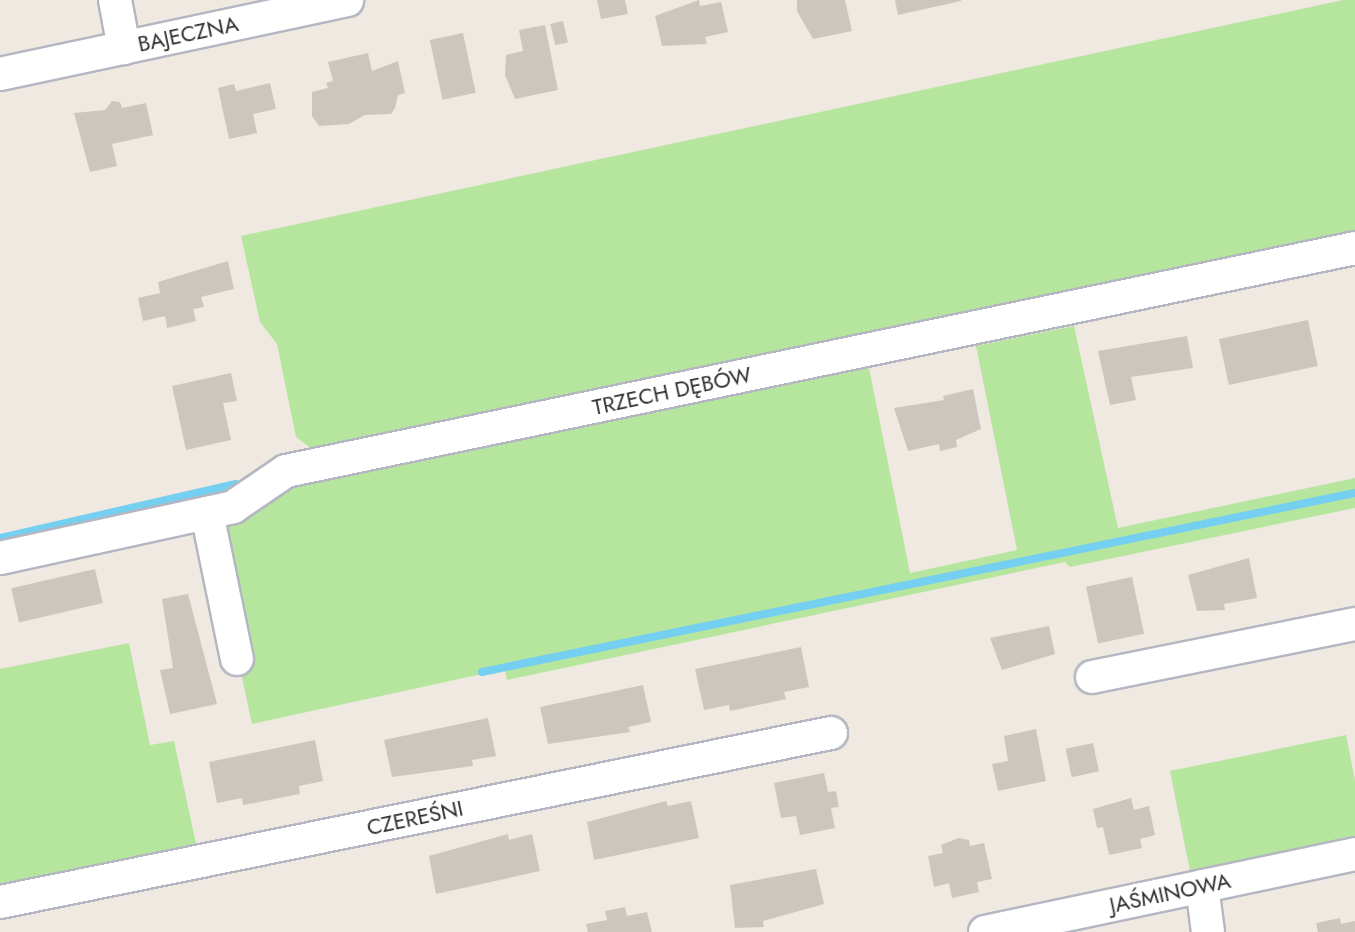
<!DOCTYPE html>
<html>
<head>
<meta charset="utf-8">
<style>
  body { margin:0 }
  #map { position:relative; width:1355px; height:932px; overflow:hidden; background:#efe9e1; font-family:Jost,sans-serif }
  div>[style] { position:absolute }
  .green>* { inset:0; background:#b6e59e }
  .stream>* { height:8px; margin:-4px; padding:0 4px; transform-origin:4px; border-radius:4px; background:#75cff0 }
  .building>* { inset:0; background:#cbc7bf; transform-origin:0 0 }
  .roads { filter:drop-shadow(2px 0 #b4b7c1) drop-shadow(-2px 0 #b4b7c1) drop-shadow(0 2px #b4b7c1) drop-shadow(0 -2px #b4b7c1) }
  .minor>* { height:32px; margin:-16px; padding:0 16px; transform-origin:16px; border-radius:16px; background:#fff }
  span { translate:-50% -50%; white-space:nowrap; text-align:center; line-height:1.15; -webkit-text-stroke:6px #fff; paint-order:stroke }
  .street-label { font-size:22px; color:#2e2e2e }
</style>
</head>
<body>
<div id="map">
  <div class="green">
    <div style="clip-path:polygon(1343px 0,1355px 0,1355px 232px,312px 449px,296px 437px,277px 344px,260px 322px,241px 236px)"></div>
    <div style="clip-path:polygon(1074px 326px,1118px 528px,1355px 478px,1355px 508px,1070px 567px,1065px 562px,507px 680px,505px 669px,252px 724px,240px 668px,252px 664px,224px 518px,291px 479px,869px 368px,910px 573px,1017px 550px,976px 346px)"></div>
    <div style="clip-path:polygon(129px 643px,150px 745px,174px 741px,198px 853px,0 897px,0 669px)"></div>
    <div style="clip-path:polygon(1346px 735px,1355px 780px,1355px 836px,1190px 871px,1170px 771px)"></div>
  </div>
  <div class="stream">
    <div style="left:0;top:538px;width:242px;rotate:-12.9deg"></div>
    <div style="left:482px;top:672px;width:891px;rotate:-11.59deg"></div>
  </div>
  <div class="building">
    <div style="clip-path:polygon(597px 0,625px 0,628px 14px,601px 19px)"></div>
    <div style="clip-path:polygon(699px 0,700px 6px,721px 2px,728px 32px,705px 37px,707px 44px,662px 46px,655px 16px)"></div>
    <div style="clip-path:polygon(797px 0,845px 0,852px 31px,813px 39px,797px 11px)"></div>
    <div style="clip-path:polygon(895px 0,961px 0,961px 1px,898px 15px)"></div>
    <div style="left:563px;top:21px;width:22px;height:13px;rotate:77deg"></div>
    <div style="clip-path:polygon(545px 25px,558px 90px,515px 99px,505px 75px,506px 55px,523px 51px,519px 30px)"></div>
    <div style="left:463px;top:33px;width:61px;height:34px;rotate:78deg"></div>
    <div style="clip-path:polygon(368px 53px,372px 71px,398px 61px,405px 93px,398px 95px,395px 108px,391px 114px,365px 115px,349px 124px,319px 126px,312px 116px,312px 92px,328px 88px,326px 83px,333px 81px,328px 62px)"></div>
    <div style="clip-path:polygon(270px 83px,276px 109px,253px 114px,257px 133px,229px 139px,218px 88px,234px 84px,236px 91px)"></div>
    <div style="clip-path:polygon(112px 101px,120px 102px,122px 108px,146px 103px,153px 135px,112px 144px,117px 166px,90px 172px,74px 113px,105px 110px)"></div>
    <div style="clip-path:polygon(228px 261px,234px 289px,201px 297px,204px 307px,193px 309px,196px 321px,167px 328px,165px 316px,143px 321px,138px 298px,160px 293px,158px 282px)"></div>
    <div style="left:1308px;top:320px;width:47px;height:91px;rotate:78deg"></div>
    <div style="clip-path:polygon(1187px 336px,1193px 368px,1131px 377px,1136px 400px,1110px 405px,1098px 351px)"></div>
    <div style="clip-path:polygon(231px 373px,237px 401px,223px 403px,231px 440px,186px 450px,172px 386px)"></div>
    <div style="clip-path:polygon(973px 389px,981px 429px,956px 440px,957px 447px,940px 451px,939px 444px,908px 451px,894px 408px,944px 400px,943px 396px)"></div>
    <div style="clip-path:polygon(1249px 558px,1257px 598px,1224px 604px,1225px 610px,1197px 611px,1188px 575px)"></div>
    <div style="left:95px;top:569px;width:35px;height:86px;rotate:77deg"></div>
    <div style="left:1132px;top:577px;width:58px;height:47px;rotate:78deg"></div>
    <div style="clip-path:polygon(188px 594px,217px 704px,170px 714px,160px 670px,173px 668px,162px 599px)"></div>
    <div style="clip-path:polygon(1049px 626px,1055px 654px,1002px 670px,990px 638px)"></div>
    <div style="clip-path:polygon(801px 647px,809px 687px,784px 692px,786px 699px,730px 711px,729px 705px,704px 710px,695px 669px)"></div>
    <div style="clip-path:polygon(643px 685px,651px 722px,628px 727px,630px 732px,548px 744px,540px 707px)"></div>
    <div style="clip-path:polygon(488px 718px,496px 756px,472px 760px,473px 766px,392px 777px,384px 740px)"></div>
    <div style="clip-path:polygon(1036px 729px,1046px 781px,998px 791px,992px 764px,1008px 761px,1004px 736px)"></div>
    <div style="clip-path:polygon(315px 740px,323px 781px,299px 786px,300px 794px,243px 805px,242px 798px,217px 803px,209px 762px)"></div>
    <div style="left:1093px;top:743px;width:29px;height:28px;rotate:78deg"></div>
    <div style="clip-path:polygon(824px 773px,828px 792px,836px 791px,839px 807px,831px 808px,835px 828px,800px 835px,796px 816px,781px 818px,774px 783px)"></div>
    <div style="clip-path:polygon(1131px 798px,1134px 810px,1149px 806px,1155px 835px,1140px 839px,1142px 848px,1109px 855px,1103px 827px,1097px 828px,1093px 809px)"></div>
    <div style="clip-path:polygon(666px 801px,668px 806px,691px 801px,699px 838px,594px 860px,587px 822px)"></div>
    <div style="clip-path:polygon(508px 834px,509px 840px,532px 834px,540px 871px,436px 894px,429px 856px)"></div>
    <div style="clip-path:polygon(959px 838px,969px 840px,970px 846px,984px 843px,992px 879px,977px 882px,979px 892px,952px 898px,949px 883px,934px 887px,928px 856px,943px 853px,941px 845px)"></div>
    <div style="clip-path:polygon(816px 869px,824px 904px,763px 921px,764px 927px,735px 928px,730px 885px)"></div>
    <div style="clip-path:polygon(625px 907px,627px 916px,647px 912px,652px 932px,588px 932px,586px 924px,607px 920px,605px 911px)"></div>
    <div style="clip-path:polygon(1340px 918px,1341px 924px,1355px 921px,1355px 932px,1318px 932px,1316px 923px)"></div>
  </div>
  <div class="roads">
    <div class="minor">
      <div style="left:115px;top:0;width:49px;rotate:79.4deg"></div>
      <div style="left:0;top:74px;width:355px;rotate:-12deg"></div>
      <div style="left:207px;top:513px;width:149px;rotate:78.4deg"></div>
      <div style="left:0;top:558px;width:239px;rotate:-12.3deg"></div>
      <div style="left:233px;top:507px;width:64px;rotate:-34.2deg"></div>
      <div style="left:286px;top:471px;width:1092px;rotate:-11.78deg"></div>
      <div style="left:1092px;top:677px;width:268px;rotate:-11.4deg"></div>
      <div style="left:1202px;top:886px;width:46px;rotate:82.6deg"></div>
      <div style="left:0;top:902px;width:848px;rotate:-11.5deg"></div>
      <div style="left:985px;top:932px;width:378px;rotate:-11.9deg"></div>
    </div>
  </div>
  <div class="street-label">
    <span style="left:188px;top:34px;rotate:-12deg">BAJECZNA</span>
    <span style="left:672px;top:391px;rotate:-12deg">TRZECH DĘBÓW</span>
    <span style="left:415px;top:818px;rotate:-12deg">CZEREŚNI</span>
    <span style="left:1170px;top:893px;rotate:-12deg">JAŚMINOWA</span>
  </div>
</div>
</body>
</html>
